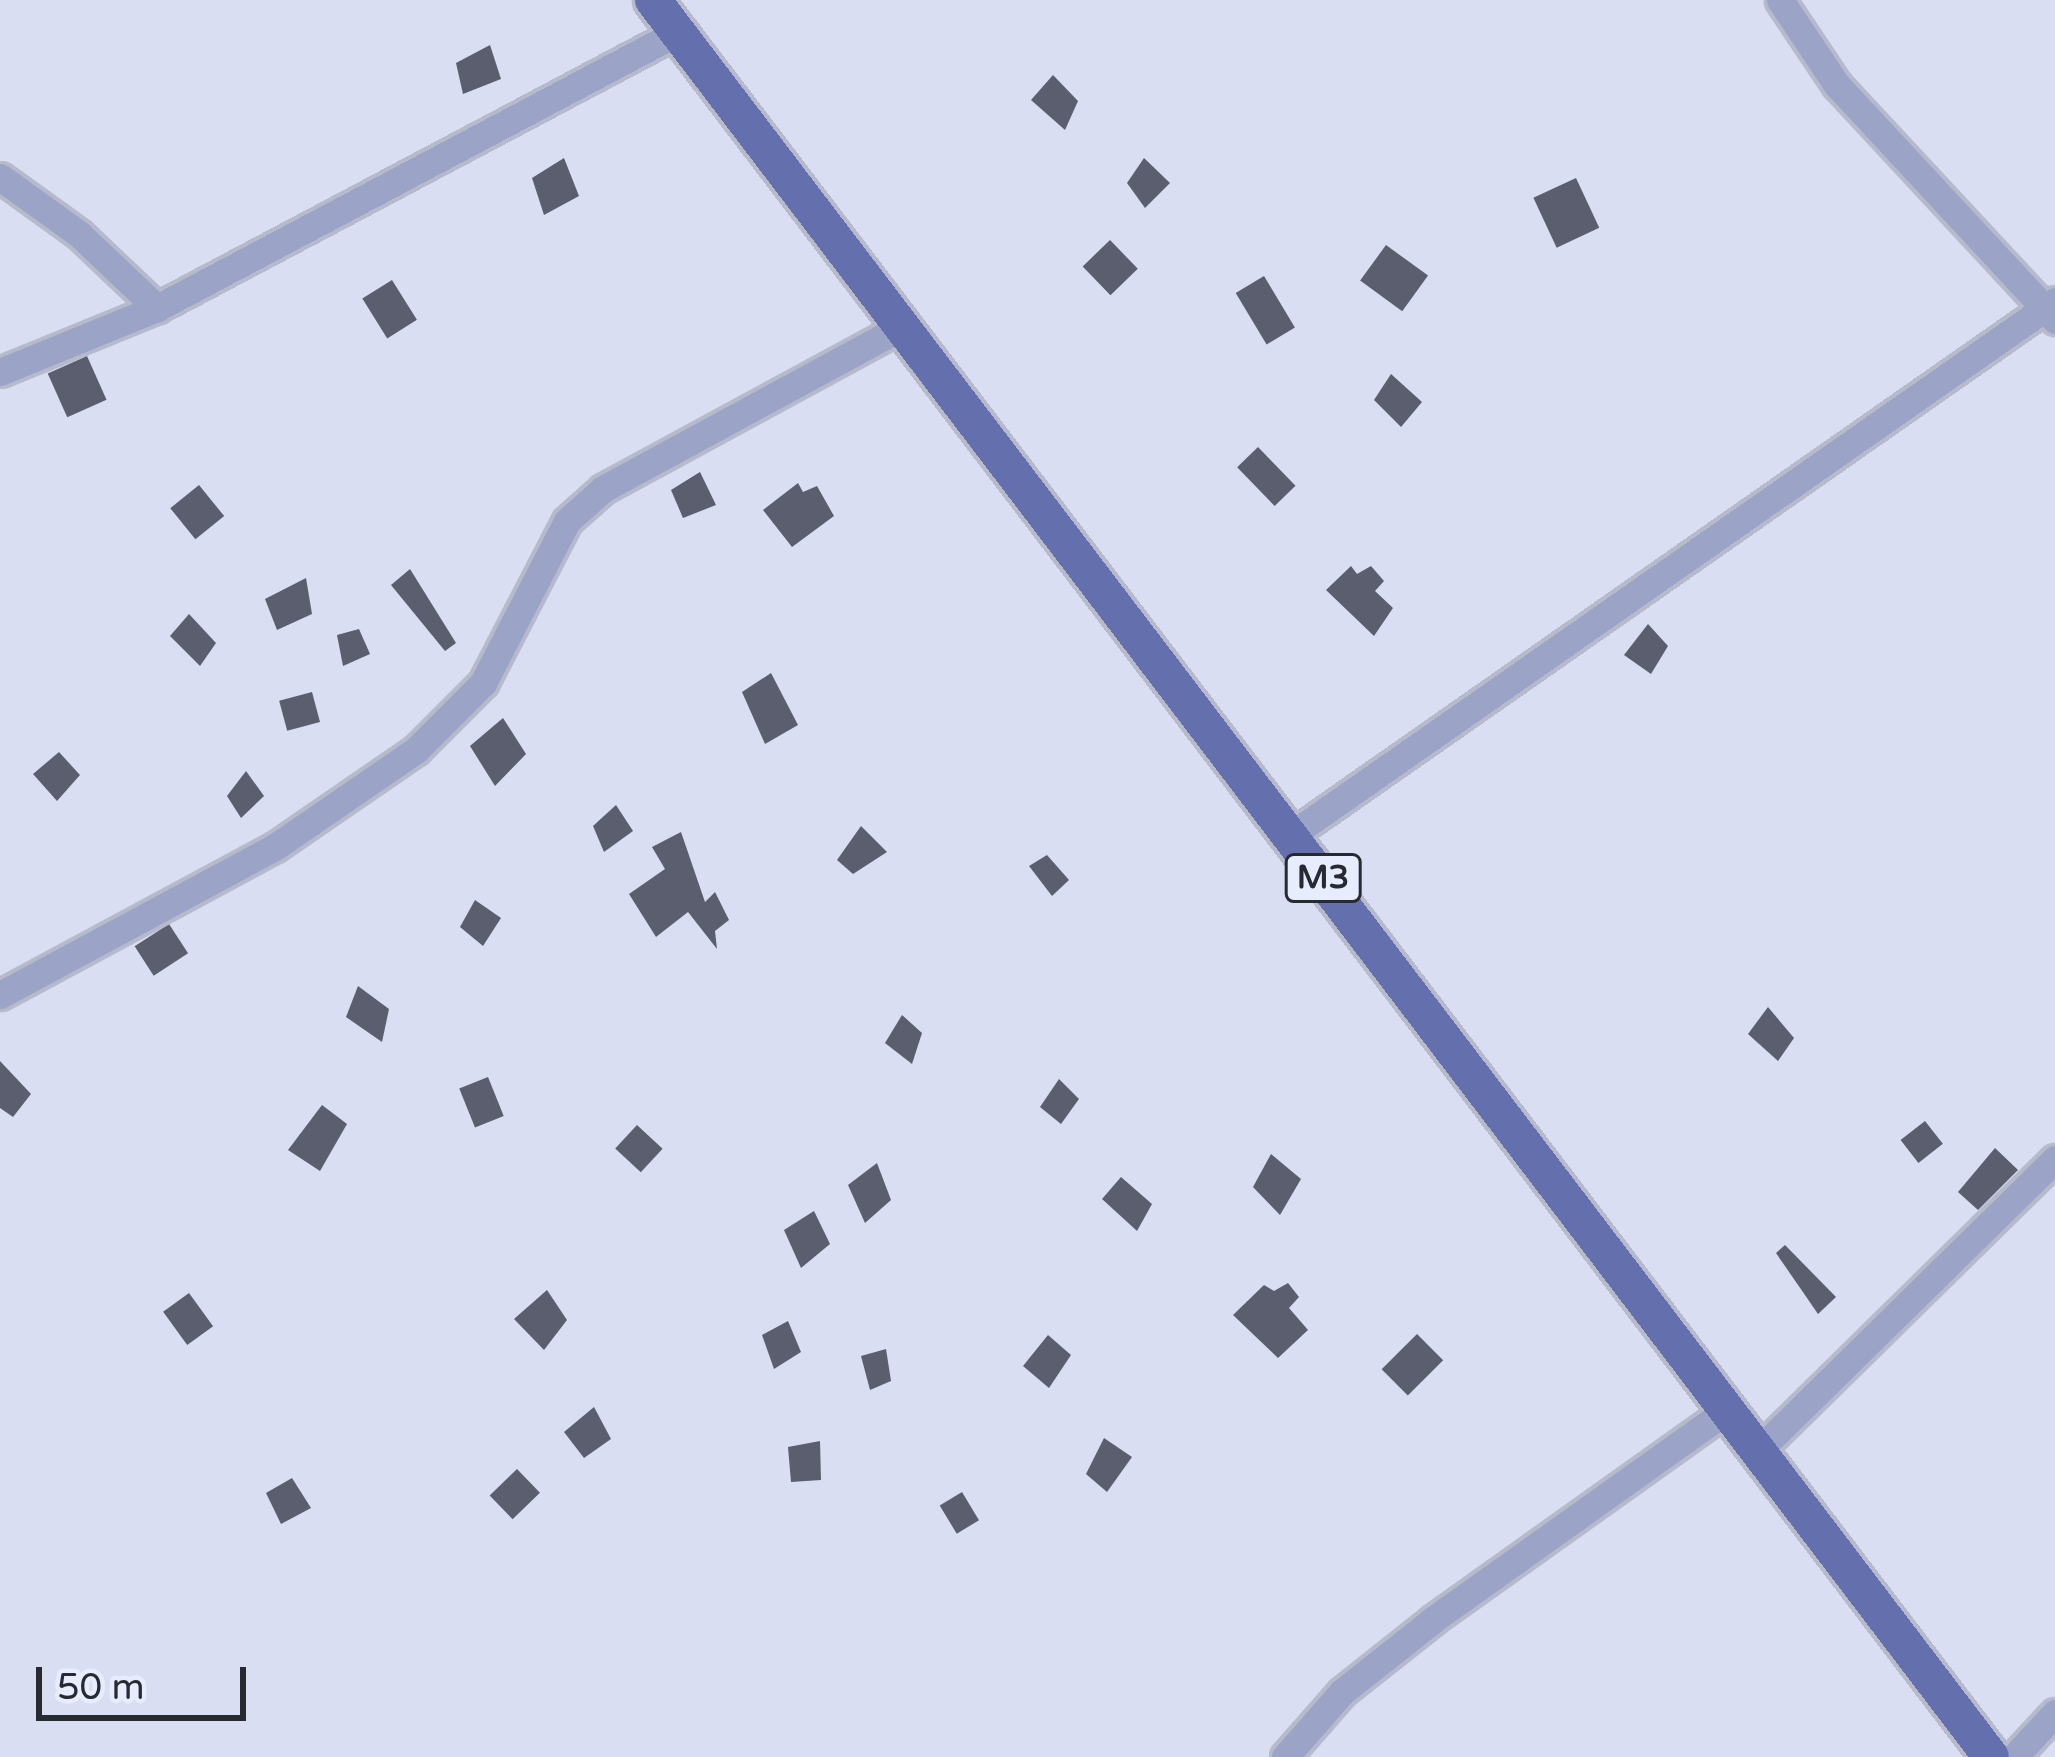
<!DOCTYPE html>
<html>
<head>
<meta charset="utf-8">
<style>
  body { margin:0 }
  #map { position:relative; width:2055px; height:1757px; overflow:hidden; background:#dadef2; font-family:"Varela Round",sans-serif }
  div>[style] { position:absolute }
  .building>* { inset:0; background:#5a5e6e; transform-origin:0 0 }
  .roads { filter:drop-shadow(3px 0 #b6bacb) drop-shadow(-3px 0 #b6bacb) drop-shadow(0 3px #b6bacb) drop-shadow(0 -3px #b6bacb) }
  .minor>* { height:27px; margin:-13.5px; padding:0 13.5px; transform-origin:13.5px; border-radius:13.5px; background:#9ba4c6 }
  .primary>* { height:36px; margin:-18px; padding:0 18px; transform-origin:18px; border-radius:18px; background:#6470ae }
  span { translate:-50% -50%; white-space:nowrap; text-align:center; line-height:1.15; -webkit-text-stroke:12px #e7ecff; paint-order:stroke }
  .shield-label span { padding:3px 9px; background:#e7ecff; border:3px solid; border-radius:9px; -webkit-text-stroke-width:0 }
  .shield-label { font-size:33px; color:#282a31; font-weight:700 }
  .scale { position:absolute; left:36px; top:1667px; width:210px; height:54px; box-sizing:border-box; border:6px solid #282a31; border-top:0; padding-left:15px; font-size:36px; line-height:42px; white-space:nowrap; color:#282a31; -webkit-text-stroke:9px #e7ecff; paint-order:stroke }
</style>
</head>
<body>
<div id="map">
  <div class="building">
    <div style="clip-path:polygon(490px 45px,501px 79px,463px 94px,456px 63px)"></div>
    <div style="clip-path:polygon(1053px 75px,1078px 101px,1065px 130px,1031px 100px)"></div>
    <div style="clip-path:polygon(564px 158px,579px 196px,544px 215px,532px 178px)"></div>
    <div style="clip-path:polygon(1144px 158px,1170px 183px,1145px 208px,1127px 183px)"></div>
    <div style="left:1576px;top:178px;width:55px;height:47px;rotate:65deg"></div>
    <div style="left:1110px;top:240px;width:40px;height:38px;rotate:46deg"></div>
    <div style="left:1386px;top:245px;width:52px;height:44px;rotate:36deg"></div>
    <div style="left:1264px;top:276px;width:60px;height:33px;rotate:59deg"></div>
    <div style="left:392px;top:280px;width:47px;height:35px;rotate:58deg"></div>
    <div style="left:87px;top:356px;width:48px;height:43px;rotate:66deg"></div>
    <div style="clip-path:polygon(1391px 374px,1422px 402px,1401px 427px,1374px 400px)"></div>
    <div style="left:1258px;top:447px;width:54px;height:29px;rotate:46deg"></div>
    <div style="clip-path:polygon(700px 472px,716px 505px,683px 518px,671px 490px)"></div>
    <div style="clip-path:polygon(798px 483px,803px 492px,817px 486px,834px 516px,792px 547px,763px 510px)"></div>
    <div style="left:199px;top:485px;width:40px;height:37px;rotate:51deg"></div>
    <div style="clip-path:polygon(1351px 566px,1357px 574px,1371px 566px,1384px 581px,1375px 591px,1393px 608px,1374px 636px,1326px 590px)"></div>
    <div style="clip-path:polygon(410px 569px,456px 643px,445px 651px,391px 585px)"></div>
    <div style="clip-path:polygon(306px 578px,312px 614px,277px 630px,265px 599px)"></div>
    <div style="clip-path:polygon(189px 614px,216px 643px,200px 666px,170px 636px)"></div>
    <div style="clip-path:polygon(1648px 624px,1668px 646px,1651px 674px,1624px 655px)"></div>
    <div style="clip-path:polygon(359px 629px,370px 654px,343px 666px,337px 635px)"></div>
    <div style="clip-path:polygon(771px 673px,798px 725px,765px 744px,742px 692px)"></div>
    <div style="left:312px;top:692px;width:31px;height:34px;rotate:75deg"></div>
    <div style="clip-path:polygon(503px 718px,526px 754px,495px 786px,470px 746px)"></div>
    <div style="clip-path:polygon(59px 752px,80px 775px,57px 801px,33px 774px)"></div>
    <div style="clip-path:polygon(246px 771px,264px 796px,241px 818px,227px 796px)"></div>
    <div style="clip-path:polygon(616px 805px,633px 831px,604px 852px,593px 826px)"></div>
    <div style="clip-path:polygon(861px 826px,887px 852px,853px 874px,837px 860px)"></div>
    <div style="clip-path:polygon(681px 832px,705px 902px,715px 892px,729px 920px,715px 931px,717px 949px,688px 912px,656px 937px,629px 894px,665px 869px,652px 847px)"></div>
    <div style="clip-path:polygon(1047px 855px,1069px 880px,1052px 896px,1029px 866px)"></div>
    <div style="clip-path:polygon(475px 900px,501px 918px,483px 946px,460px 927px)"></div>
    <div style="left:169px;top:924px;width:35px;height:41px;rotate:57deg"></div>
    <div style="clip-path:polygon(358px 986px,389px 1009px,382px 1042px,346px 1017px)"></div>
    <div style="clip-path:polygon(1768px 1007px,1794px 1038px,1778px 1061px,1748px 1034px)"></div>
    <div style="clip-path:polygon(902px 1015px,922px 1033px,912px 1064px,885px 1043px)"></div>
    <div style="clip-path:polygon(0 1061px,31px 1094px,13px 1117px,0 1108px)"></div>
    <div style="left:488px;top:1077px;width:42px;height:31px;rotate:68deg"></div>
    <div style="clip-path:polygon(1059px 1079px,1079px 1099px,1061px 1124px,1040px 1107px)"></div>
    <div style="clip-path:polygon(322px 1105px,347px 1124px,320px 1171px,288px 1150px)"></div>
    <div style="left:1925px;top:1121px;width:29px;height:31px;rotate:52deg"></div>
    <div style="left:637px;top:1125px;width:35px;height:32px;rotate:43deg"></div>
    <div style="clip-path:polygon(1995px 1148px,2018px 1170px,1978px 1210px,1958px 1192px)"></div>
    <div style="clip-path:polygon(1271px 1154px,1301px 1179px,1280px 1215px,1253px 1187px)"></div>
    <div style="clip-path:polygon(877px 1163px,891px 1200px,865px 1223px,848px 1185px)"></div>
    <div style="clip-path:polygon(1121px 1177px,1152px 1204px,1137px 1231px,1102px 1199px)"></div>
    <div style="clip-path:polygon(814px 1211px,830px 1244px,801px 1268px,784px 1230px)"></div>
    <div style="clip-path:polygon(1785px 1245px,1836px 1297px,1818px 1314px,1776px 1253px)"></div>
    <div style="clip-path:polygon(1288px 1283px,1299px 1297px,1289px 1308px,1308px 1330px,1278px 1358px,1233px 1315px,1264px 1285px,1274px 1291px)"></div>
    <div style="clip-path:polygon(547px 1290px,567px 1320px,544px 1350px,514px 1319px)"></div>
    <div style="left:189px;top:1293px;width:41px;height:32px;rotate:54deg"></div>
    <div style="clip-path:polygon(788px 1321px,801px 1352px,774px 1369px,762px 1335px)"></div>
    <div style="left:1417px;top:1334px;width:37px;height:50px;rotate:45deg"></div>
    <div style="clip-path:polygon(1048px 1335px,1071px 1355px,1049px 1388px,1023px 1366px)"></div>
    <div style="clip-path:polygon(886px 1349px,891px 1381px,870px 1390px,861px 1356px)"></div>
    <div style="clip-path:polygon(594px 1407px,611px 1439px,584px 1458px,564px 1432px)"></div>
    <div style="clip-path:polygon(1104px 1438px,1132px 1457px,1107px 1492px,1086px 1474px)"></div>
    <div style="clip-path:polygon(820px 1441px,821px 1480px,791px 1482px,788px 1447px)"></div>
    <div style="left:517px;top:1469px;width:33px;height:38px;rotate:46deg"></div>
    <div style="clip-path:polygon(292px 1478px,311px 1508px,281px 1524px,266px 1493px)"></div>
    <div style="left:962px;top:1492px;width:33px;height:26px;rotate:59deg"></div>
  </div>
  <div class="roads">
    <div class="minor">
      <div style="left:1780px;top:0;width:102px;rotate:56.2deg"></div>
      <div style="left:1837px;top:85px;width:321px;rotate:47.1deg"></div>
      <div style="left:0;top:177px;width:97px;rotate:35.8deg"></div>
      <div style="left:79px;top:234px;width:108px;rotate:43.5deg"></div>
      <div style="left:0;top:372px;width:170px;rotate:-22.2deg"></div>
      <div style="left:157px;top:308px;width:590px;rotate:-27.91deg"></div>
      <div style="left:1291px;top:835px;width:932px;rotate:-34.95deg"></div>
      <div style="left:0;top:995px;width:312px;rotate:-28.3deg"></div>
      <div style="left:275px;top:847px;width:171px;rotate:-34.5deg"></div>
      <div style="left:416px;top:750px;width:95px;rotate:-45deg"></div>
      <div style="left:483px;top:683px;width:182px;rotate:-62.6deg"></div>
      <div style="left:567px;top:521px;width:48px;rotate:-41.6deg"></div>
      <div style="left:603px;top:489px;width:341px;rotate:-28.5deg"></div>
      <div style="left:1759px;top:1450px;width:415px;rotate:-44.5deg"></div>
      <div style="left:1285px;top:1757px;width:86px;rotate:-48.8deg"></div>
      <div style="left:1342px;top:1692px;width:117px;rotate:-38.4deg"></div>
      <div style="left:1434px;top:1619px;width:359px;rotate:-35.5deg"></div>
      <div style="left:2014px;top:1757px;width:60px;rotate:-47deg"></div>
    </div>
    <div class="primary">
      <div style="left:653px;top:0;width:2208px;rotate:52.71deg"></div>
    </div>
  </div>
  <div class="shield-label">
    <span style="left:1323px;top:878px">M3</span>
  </div>
  <div class="scale">50 m</div>
</div>
</body>
</html>
